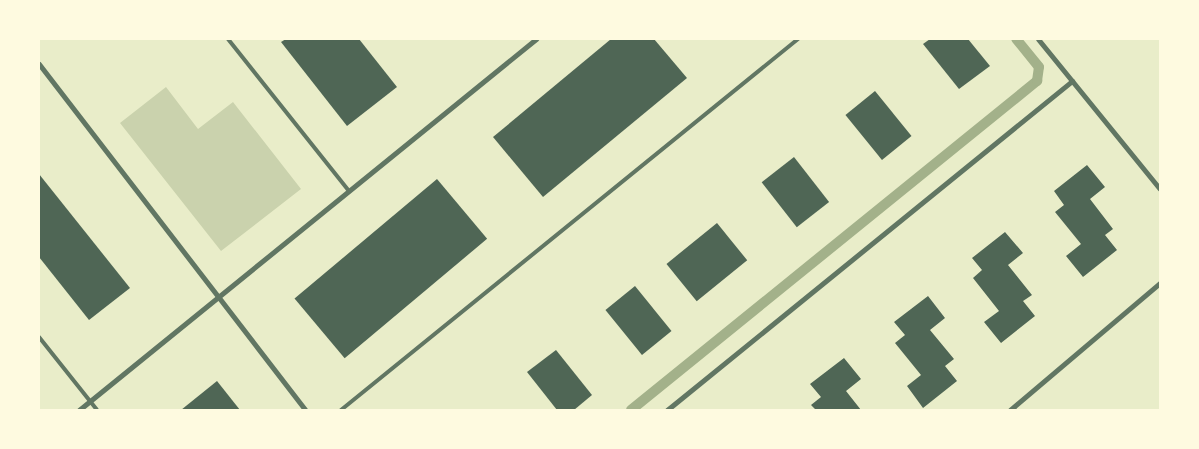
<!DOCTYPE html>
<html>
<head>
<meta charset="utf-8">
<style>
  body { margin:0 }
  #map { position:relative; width:1199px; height:449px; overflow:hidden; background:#e9edc9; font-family:Overpass,sans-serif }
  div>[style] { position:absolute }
  .green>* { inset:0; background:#cad2ad }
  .stream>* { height:10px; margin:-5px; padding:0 5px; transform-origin:5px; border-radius:5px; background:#a3b18a }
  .building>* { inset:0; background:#4f6655; transform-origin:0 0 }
  .service>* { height:4px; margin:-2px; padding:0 2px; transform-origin:2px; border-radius:2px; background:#617663 }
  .minor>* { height:5px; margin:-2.5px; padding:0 2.5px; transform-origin:2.5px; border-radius:2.5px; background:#617663 }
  span { translate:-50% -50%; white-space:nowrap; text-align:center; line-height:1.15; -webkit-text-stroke:5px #fefae0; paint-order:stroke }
  .frame { position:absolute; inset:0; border:40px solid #fefae0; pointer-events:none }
</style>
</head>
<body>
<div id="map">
  <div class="green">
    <div style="clip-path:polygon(166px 87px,198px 129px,233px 102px,301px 189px,221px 251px,120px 123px)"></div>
  </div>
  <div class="stream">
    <div style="left:631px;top:410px;width:523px;rotate:-39.02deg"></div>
    <div style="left:1037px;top:81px;width:14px;rotate:-82deg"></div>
    <div style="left:1039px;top:67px;width:36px;rotate:-129deg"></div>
  </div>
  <div class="building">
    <div style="clip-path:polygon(286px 39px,359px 39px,397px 87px,347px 126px,281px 42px)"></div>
    <div style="clip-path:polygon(611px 39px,654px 39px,687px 78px,543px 197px,493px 137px)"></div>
    <div style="clip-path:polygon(930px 39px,968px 39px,990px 66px,959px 89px,923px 44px)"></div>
    <div style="left:875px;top:91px;width:58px;height:38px;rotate:51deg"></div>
    <div style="left:794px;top:157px;width:57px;height:41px;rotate:52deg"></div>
    <div style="clip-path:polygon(1087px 165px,1105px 187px,1090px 199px,1113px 229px,1105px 235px,1117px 250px,1083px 277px,1066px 256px,1081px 244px,1055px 212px,1064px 205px,1054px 191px)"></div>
    <div style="clip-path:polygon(39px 174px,130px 288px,89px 320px,39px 257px)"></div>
    <div style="left:437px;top:179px;width:78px;height:186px;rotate:50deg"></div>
    <div style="left:717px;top:223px;width:48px;height:65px;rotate:51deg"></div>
    <div style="clip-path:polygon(1005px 232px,1023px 253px,1008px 265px,1032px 295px,1023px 301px,1035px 316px,1001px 343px,984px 322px,999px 311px,973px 278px,982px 270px,972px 258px)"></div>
    <div style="left:635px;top:286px;width:58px;height:38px;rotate:51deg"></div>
    <div style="clip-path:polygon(928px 296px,945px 318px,930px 330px,954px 359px,945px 366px,957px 381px,923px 408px,907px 386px,921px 375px,895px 343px,905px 335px,894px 322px)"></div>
    <div style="clip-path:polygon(556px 350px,592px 395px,574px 410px,557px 410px,527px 372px)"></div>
    <div style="clip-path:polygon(844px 358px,861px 379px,846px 391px,861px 410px,816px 410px,811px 405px,821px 397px,810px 384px)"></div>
    <div style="clip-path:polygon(217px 381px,240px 410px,181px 410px)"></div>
  </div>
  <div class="service">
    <div style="left:228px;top:39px;width:194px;rotate:51.5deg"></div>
    <div style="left:39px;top:337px;width:93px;rotate:51.5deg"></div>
    <div style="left:341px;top:410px;width:589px;rotate:-39.07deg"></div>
  </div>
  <div class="minor">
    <div style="left:1038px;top:39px;width:193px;rotate:50.9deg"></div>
    <div style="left:39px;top:64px;width:436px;rotate:52.4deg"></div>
    <div style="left:79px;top:410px;width:589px;rotate:-39.07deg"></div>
    <div style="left:667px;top:410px;width:522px;rotate:-39.09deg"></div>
    <div style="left:1010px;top:410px;width:197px;rotate:-40.3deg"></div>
  </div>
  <div class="frame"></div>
</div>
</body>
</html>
